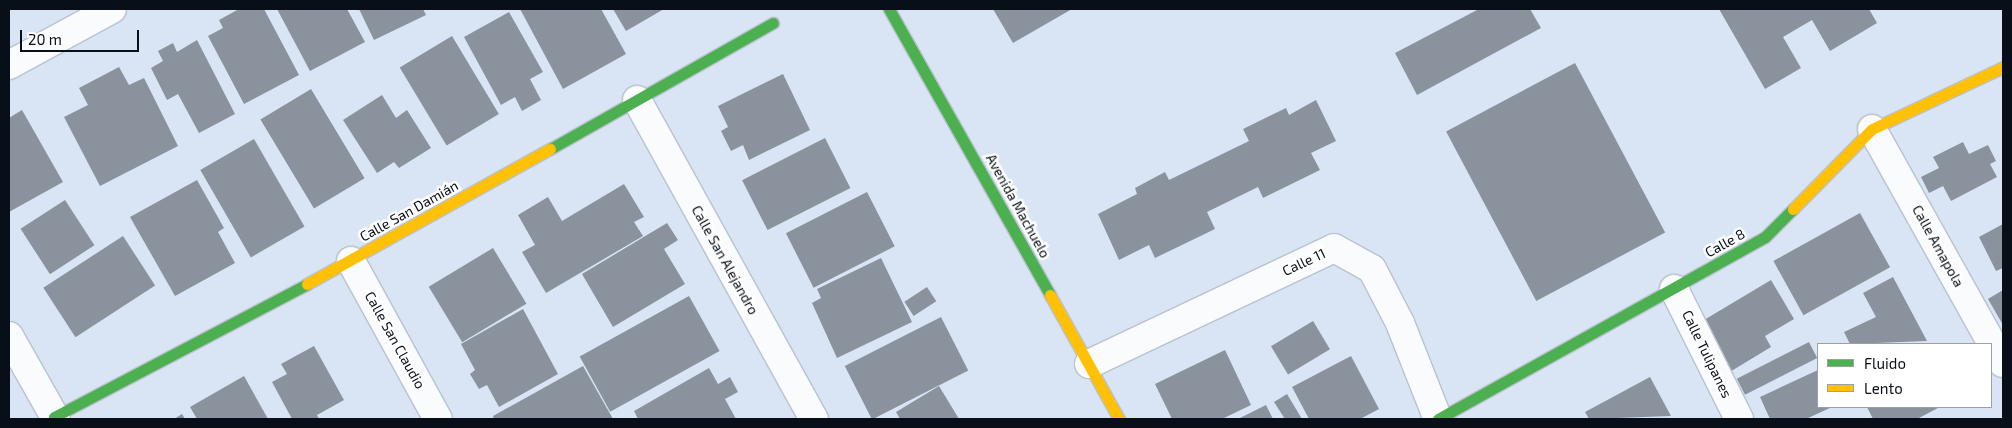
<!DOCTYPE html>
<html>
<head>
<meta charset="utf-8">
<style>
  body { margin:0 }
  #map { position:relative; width:2012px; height:428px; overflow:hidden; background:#d9e4f4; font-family:"Exo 2",sans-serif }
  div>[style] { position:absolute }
  .building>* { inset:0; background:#8a929e; transform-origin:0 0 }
  .roads { filter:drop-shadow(1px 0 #b9c2ce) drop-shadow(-1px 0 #b9c2ce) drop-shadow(0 1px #b9c2ce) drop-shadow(0 -1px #b9c2ce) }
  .street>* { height:28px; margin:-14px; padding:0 14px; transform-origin:14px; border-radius:14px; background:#f9fbfd }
  .fast>* { height:11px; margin:-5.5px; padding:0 5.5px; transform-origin:5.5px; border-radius:5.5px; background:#4caf50 }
  .slow>* { height:11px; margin:-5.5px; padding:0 5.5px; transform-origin:5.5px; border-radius:5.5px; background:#ffc107 }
  span { translate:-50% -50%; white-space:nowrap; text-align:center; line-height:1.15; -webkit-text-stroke:5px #fff; paint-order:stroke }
  .street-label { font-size:14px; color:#080f18 }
  .frame { position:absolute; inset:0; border:10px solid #080f18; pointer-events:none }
  .legend { position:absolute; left:1817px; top:343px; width:175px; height:65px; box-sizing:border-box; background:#fff; border:1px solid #9c9fa3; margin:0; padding:6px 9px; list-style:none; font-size:15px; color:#080f18 }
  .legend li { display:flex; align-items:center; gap:10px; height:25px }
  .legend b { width:25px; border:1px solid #9c9fa3 }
  .scale { position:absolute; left:20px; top:30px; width:119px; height:22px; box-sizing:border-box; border:2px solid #080f18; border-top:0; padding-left:6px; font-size:15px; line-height:18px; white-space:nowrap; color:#080f18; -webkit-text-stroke:4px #fff; paint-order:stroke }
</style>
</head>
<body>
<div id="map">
  <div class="building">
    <div style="clip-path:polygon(239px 9px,264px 9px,299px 75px,244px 104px,208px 36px,223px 28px,219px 20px)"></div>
    <div style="clip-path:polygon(277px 9px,347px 9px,365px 42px,310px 71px)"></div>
    <div style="clip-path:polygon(359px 9px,423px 9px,426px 15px,374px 40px)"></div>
    <div style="clip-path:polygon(520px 9px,601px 9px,626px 54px,563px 89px)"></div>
    <div style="clip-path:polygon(613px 9px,664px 9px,626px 31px)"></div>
    <div style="clip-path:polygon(993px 9px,1072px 9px,1013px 43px)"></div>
    <div style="clip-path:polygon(1479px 9px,1530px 9px,1541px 28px,1417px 95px,1395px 53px)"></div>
    <div style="clip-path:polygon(1719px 9px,1869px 9px,1877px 23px,1830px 51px,1812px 20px,1783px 37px,1801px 68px,1765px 89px)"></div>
    <div style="clip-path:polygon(509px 12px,543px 72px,530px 79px,541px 100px,522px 111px,515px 97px,501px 105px,464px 37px)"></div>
    <div style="left:452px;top:36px;width:91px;height:61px;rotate:59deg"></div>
    <div style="clip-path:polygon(197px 40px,235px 114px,199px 133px,178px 94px,167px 100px,151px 68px,163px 61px,158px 51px,173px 43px,177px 52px)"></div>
    <div style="left:1575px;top:63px;width:192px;height:146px;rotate:62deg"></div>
    <div style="clip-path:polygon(119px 67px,129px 85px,144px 78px,178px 146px,100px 186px,64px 117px,88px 105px,79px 88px)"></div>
    <div style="clip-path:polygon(783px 74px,810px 130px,749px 160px,743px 145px,731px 151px,721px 131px,728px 127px,718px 106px)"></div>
    <div style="left:311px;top:89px;width:104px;height:59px;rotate:59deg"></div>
    <div style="clip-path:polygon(382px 95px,396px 118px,407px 110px,431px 148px,399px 168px,394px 162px,377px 173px,343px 120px)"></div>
    <div style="clip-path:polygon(1316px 100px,1336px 141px,1311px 153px,1320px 170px,1263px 198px,1258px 187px,1207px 212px,1215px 229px,1155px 258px,1149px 245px,1119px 260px,1098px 214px,1137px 194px,1135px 188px,1165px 172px,1169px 180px,1249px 141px,1243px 129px,1286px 108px,1289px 115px)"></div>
    <div style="clip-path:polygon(22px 110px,63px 182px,9px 212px,9px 118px)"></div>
    <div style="left:825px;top:138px;width:56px;height:93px;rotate:63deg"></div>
    <div style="left:254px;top:139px;width:101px;height:62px;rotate:60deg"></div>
    <div style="clip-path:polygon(1963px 142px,1969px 154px,1988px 145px,1996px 161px,1990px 164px,1997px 177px,1951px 201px,1943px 186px,1929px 193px,1921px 177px,1939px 168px,1933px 157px)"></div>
    <div style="clip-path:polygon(197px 180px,224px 228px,218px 232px,235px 263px,175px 296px,130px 217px)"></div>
    <div style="clip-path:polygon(624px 184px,644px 217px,634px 222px,643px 236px,546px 293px,522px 252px,535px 245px,518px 215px,548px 197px,562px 221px)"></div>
    <div style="left:867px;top:192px;width:61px;height:91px;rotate:63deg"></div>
    <div style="left:65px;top:200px;width:54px;height:53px;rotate:57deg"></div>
    <div style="left:1860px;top:213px;width:62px;height:99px;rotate:61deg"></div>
    <div style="clip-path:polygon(667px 223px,678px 240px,664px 249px,685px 284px,613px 327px,582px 274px)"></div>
    <div style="clip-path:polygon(2003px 224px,2003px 268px,1996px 271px,1979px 237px)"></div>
    <div style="left:123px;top:236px;width:59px;height:95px;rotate:57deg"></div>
    <div style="left:493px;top:248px;width:65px;height:75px;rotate:59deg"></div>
    <div style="clip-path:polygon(881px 258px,912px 322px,837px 358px,812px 303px,821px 298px,817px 289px)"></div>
    <div style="clip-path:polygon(1893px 277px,1927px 341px,1850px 344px,1844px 332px,1876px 317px,1863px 293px)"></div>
    <div style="clip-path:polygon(1771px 280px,1794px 319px,1765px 336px,1771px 347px,1728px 373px,1699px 323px)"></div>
    <div style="left:927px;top:287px;width:17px;height:27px;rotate:57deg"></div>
    <div style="clip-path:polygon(2003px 290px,2003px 325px,1988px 299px)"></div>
    <div style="left:689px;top:296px;width:63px;height:125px;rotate:61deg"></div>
    <div style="clip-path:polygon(523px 309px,558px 374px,499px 407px,487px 385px,479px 389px,470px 374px,475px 370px,461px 344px)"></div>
    <div style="left:941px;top:317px;width:60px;height:108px;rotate:63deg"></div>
    <div style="left:1313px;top:321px;width:33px;height:49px;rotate:59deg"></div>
    <div style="left:1809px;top:342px;width:18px;height:81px;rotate:63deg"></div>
    <div style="clip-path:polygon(314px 346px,344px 400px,317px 415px,319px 419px,292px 419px,272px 382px,287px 374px,281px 364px)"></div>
    <div style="clip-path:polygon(1225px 350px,1251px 405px,1222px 419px,1172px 419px,1155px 384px)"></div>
    <div style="clip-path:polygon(1351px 356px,1379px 409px,1360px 419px,1309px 419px,1292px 387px)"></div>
    <div style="clip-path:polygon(583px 366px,613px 419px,494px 419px,493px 416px)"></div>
    <div style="clip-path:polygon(709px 368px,718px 384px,730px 377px,738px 392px,725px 399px,736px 419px,638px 419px,634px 411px)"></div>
    <div style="clip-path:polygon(1818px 370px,1818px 407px,1832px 407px,1806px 419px,1770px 419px,1760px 397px)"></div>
    <div style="clip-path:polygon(244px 376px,268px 419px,197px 419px,190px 407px)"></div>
    <div style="clip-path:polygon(1650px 377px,1671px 416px,1589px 419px,1585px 412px)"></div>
    <div style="clip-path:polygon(939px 386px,959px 419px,900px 419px,896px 412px)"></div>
    <div style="clip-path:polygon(1287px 394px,1302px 419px,1285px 419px,1274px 402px)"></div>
    <div style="clip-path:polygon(1266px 405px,1273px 419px,1238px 419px)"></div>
    <div style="clip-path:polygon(1867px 407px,1937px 407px,1938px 408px,1917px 419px,1873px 419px)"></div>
    <div style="clip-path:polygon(182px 414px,185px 419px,174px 419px)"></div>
  </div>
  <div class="roads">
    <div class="street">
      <div style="left:9px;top:65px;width:117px;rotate:-28.5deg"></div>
      <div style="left:637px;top:100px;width:365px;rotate:61deg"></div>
      <div style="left:1872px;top:129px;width:268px;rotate:60.8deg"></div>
      <div style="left:351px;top:261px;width:180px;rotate:61.2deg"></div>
      <div style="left:1674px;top:289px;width:145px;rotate:63.4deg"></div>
      <div style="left:9px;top:336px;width:95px;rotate:60.5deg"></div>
      <div style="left:1089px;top:364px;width:271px;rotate:-25.3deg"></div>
      <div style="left:1334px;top:248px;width:43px;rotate:28.9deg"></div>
      <div style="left:1372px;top:269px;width:61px;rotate:62.6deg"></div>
      <div style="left:1400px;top:323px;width:101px;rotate:68.5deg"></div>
    </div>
    <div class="fast">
      <div style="left:889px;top:9px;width:328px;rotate:60.6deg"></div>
      <div style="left:550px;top:149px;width:256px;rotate:-29.5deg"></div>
      <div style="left:54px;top:417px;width:286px;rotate:-27.7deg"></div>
      <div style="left:1438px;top:419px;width:374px;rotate:-29.1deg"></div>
      <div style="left:1765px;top:237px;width:40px;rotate:-45deg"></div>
    </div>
    <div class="slow">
      <div style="left:1793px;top:209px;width:112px;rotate:-45.4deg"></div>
      <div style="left:1872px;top:129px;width:145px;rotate:-25.3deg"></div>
      <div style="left:307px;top:284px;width:278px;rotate:-29.1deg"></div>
      <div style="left:1050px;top:295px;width:142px;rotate:60.9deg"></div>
    </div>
  </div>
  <div class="street-label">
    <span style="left:1018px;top:206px;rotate:61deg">Avenida Machuelo</span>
    <span style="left:409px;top:211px;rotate:-29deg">Calle San Damián</span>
    <span style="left:1725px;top:243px;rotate:-29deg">Calle 8</span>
    <span style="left:1938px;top:246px;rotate:61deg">Calle Amapola</span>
    <span style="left:725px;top:260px;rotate:61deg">Calle San Alejandro</span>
    <span style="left:1304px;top:262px;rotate:-25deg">Calle 11</span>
    <span style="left:395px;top:340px;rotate:61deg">Calle San Claudio</span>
    <span style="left:1707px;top:354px;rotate:64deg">Calle Tulipanes</span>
  </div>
  <div class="frame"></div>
  <ul class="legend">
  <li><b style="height:6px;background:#4caf50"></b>Fluido</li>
  <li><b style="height:6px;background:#ffc107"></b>Lento</li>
  </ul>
  <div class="scale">20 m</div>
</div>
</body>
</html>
